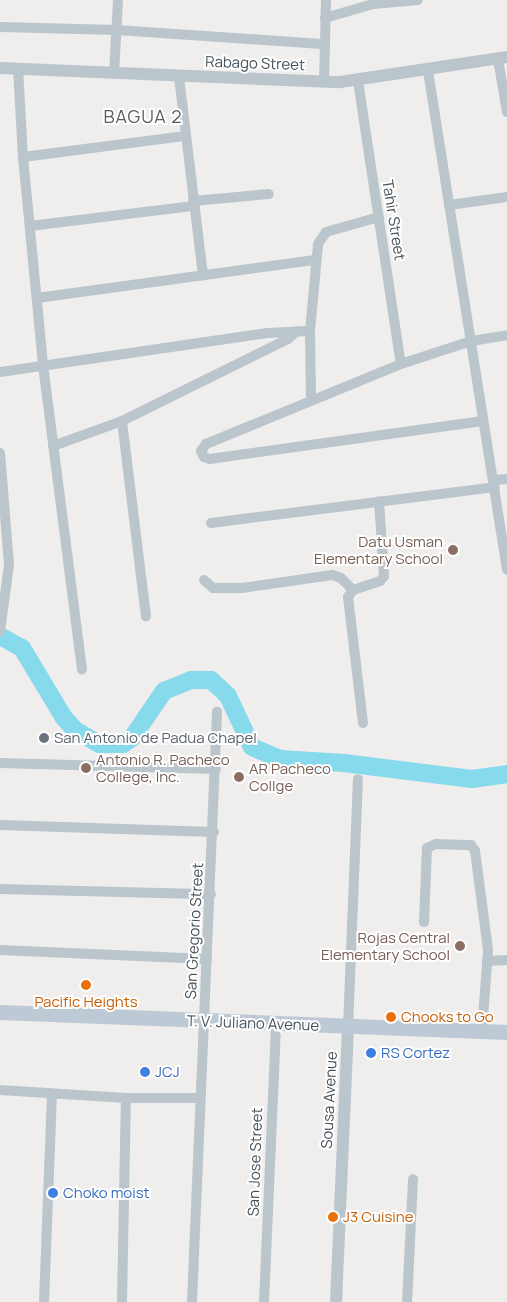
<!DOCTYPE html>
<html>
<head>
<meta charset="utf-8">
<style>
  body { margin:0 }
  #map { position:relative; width:507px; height:1302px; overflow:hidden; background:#f0eded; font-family:Manrope,sans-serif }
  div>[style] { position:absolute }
  .river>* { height:18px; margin:-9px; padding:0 9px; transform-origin:9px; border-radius:9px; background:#86daec }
  .minor>* { height:10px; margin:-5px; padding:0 5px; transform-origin:5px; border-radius:5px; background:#bbc5cc }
  .tertiary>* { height:12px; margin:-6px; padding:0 6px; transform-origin:6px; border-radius:6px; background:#bbc5cc }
  .secondary>* { height:15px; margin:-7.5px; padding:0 7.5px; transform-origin:7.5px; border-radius:7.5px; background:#bdc9d4 }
  .dots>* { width:14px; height:14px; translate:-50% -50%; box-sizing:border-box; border:2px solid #fff; border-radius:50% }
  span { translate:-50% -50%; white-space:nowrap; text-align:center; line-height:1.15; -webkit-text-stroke:4px #fff; paint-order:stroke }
  .street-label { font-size:15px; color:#45515a }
  .education-label { font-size:15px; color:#785e54 }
  .right { translate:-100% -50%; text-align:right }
  .left { translate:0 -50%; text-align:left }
  .worship-label { font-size:15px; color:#5b616d }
  .food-label { font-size:15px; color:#c56008 }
  .shop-label { font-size:15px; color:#366cbe }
  .quarter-label { font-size:18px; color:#595d62; letter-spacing:1px }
</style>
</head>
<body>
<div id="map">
  <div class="river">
    <div style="left:0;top:636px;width:25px;rotate:29deg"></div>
    <div style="left:22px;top:648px;width:82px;rotate:59deg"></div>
    <div style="left:64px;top:718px;width:16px;rotate:47deg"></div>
    <div style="left:75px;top:730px;width:28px;rotate:30deg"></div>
    <div style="left:99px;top:744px;width:24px"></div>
    <div style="left:123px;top:744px;width:11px;rotate:-34deg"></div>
    <div style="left:132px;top:738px;width:57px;rotate:-55.8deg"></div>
    <div style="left:164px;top:691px;width:29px;rotate:-22deg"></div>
    <div style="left:191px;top:680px;width:20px"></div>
    <div style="left:211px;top:680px;width:23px;rotate:43deg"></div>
    <div style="left:228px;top:696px;width:56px;rotate:64.8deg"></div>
    <div style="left:252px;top:747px;width:30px;rotate:23deg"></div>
    <div style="left:280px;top:759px;width:64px;rotate:3.6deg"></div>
    <div style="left:344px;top:763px;width:129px;rotate:7.1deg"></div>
    <div style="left:472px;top:779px;width:35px;rotate:-8deg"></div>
  </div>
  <div class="minor">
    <div style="left:325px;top:18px;width:50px;rotate:-16.3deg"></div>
    <div style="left:373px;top:4px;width:45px;rotate:-5.1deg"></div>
    <div style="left:0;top:27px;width:117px;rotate:1.5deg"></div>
    <div style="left:117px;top:30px;width:208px;rotate:3.9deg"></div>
    <div style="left:498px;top:59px;width:54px;rotate:80.4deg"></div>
    <div style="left:18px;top:68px;width:89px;rotate:86.8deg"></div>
    <div style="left:23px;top:157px;width:209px;rotate:84.5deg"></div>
    <div style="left:43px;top:365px;width:307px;rotate:82.7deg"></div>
    <div style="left:428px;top:71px;width:505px;rotate:81deg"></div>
    <div style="left:114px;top:74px;width:74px;rotate:-86.9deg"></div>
    <div style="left:179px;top:77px;width:200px;rotate:83.1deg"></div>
    <div style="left:358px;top:81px;width:286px;rotate:81.4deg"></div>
    <div style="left:324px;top:82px;width:82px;rotate:-88.6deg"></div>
    <div style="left:23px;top:157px;width:162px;rotate:-7.4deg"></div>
    <div style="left:193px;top:201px;width:76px;rotate:-5.3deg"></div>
    <div style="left:449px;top:205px;width:59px;rotate:-7.9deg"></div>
    <div style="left:30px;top:226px;width:165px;rotate:-7deg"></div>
    <div style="left:37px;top:298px;width:281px;rotate:-7.8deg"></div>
    <div style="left:0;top:372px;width:270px;rotate:-8.3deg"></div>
    <div style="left:267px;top:333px;width:43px;rotate:-2.7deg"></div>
    <div style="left:311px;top:400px;width:69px;rotate:-90.8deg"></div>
    <div style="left:310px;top:331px;width:87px;rotate:-84.7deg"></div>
    <div style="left:318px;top:244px;width:14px;rotate:-56deg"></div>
    <div style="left:326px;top:232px;width:55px;rotate:-15.8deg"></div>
    <div style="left:122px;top:421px;width:197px;rotate:83deg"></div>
    <div style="left:483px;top:421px;width:276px;rotate:172.1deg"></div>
    <div style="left:210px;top:459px;width:6px;rotate:-162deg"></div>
    <div style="left:204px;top:457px;width:7px;rotate:-117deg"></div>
    <div style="left:201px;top:451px;width:9px;rotate:-54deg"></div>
    <div style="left:206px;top:444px;width:211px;rotate:-22.3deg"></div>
    <div style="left:401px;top:364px;width:74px;rotate:-18.2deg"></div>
    <div style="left:471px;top:341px;width:36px;rotate:-9deg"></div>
    <div style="left:53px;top:446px;width:73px;rotate:-19.9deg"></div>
    <div style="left:122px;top:421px;width:185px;rotate:-26.3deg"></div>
    <div style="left:288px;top:339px;width:12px;rotate:-42deg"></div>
    <div style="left:0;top:453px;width:112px;rotate:85.4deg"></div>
    <div style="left:9px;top:565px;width:67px;rotate:97.8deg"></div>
    <div style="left:493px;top:480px;width:14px;rotate:-4deg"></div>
    <div style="left:211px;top:523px;width:286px;rotate:-7.2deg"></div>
    <div style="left:204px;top:580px;width:12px;rotate:42deg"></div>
    <div style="left:213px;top:588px;width:29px"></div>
    <div style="left:242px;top:588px;width:91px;rotate:-8.2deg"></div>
    <div style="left:332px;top:575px;width:9px;rotate:18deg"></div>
    <div style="left:341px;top:578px;width:17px;rotate:45deg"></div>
    <div style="left:363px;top:723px;width:127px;rotate:-96.8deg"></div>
    <div style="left:348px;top:597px;width:9px;rotate:-54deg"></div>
    <div style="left:353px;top:590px;width:28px;rotate:-18deg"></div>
    <div style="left:380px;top:581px;width:6px;rotate:-51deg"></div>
    <div style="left:384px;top:576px;width:75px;rotate:-93.8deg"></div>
    <div style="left:0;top:763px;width:216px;rotate:1.6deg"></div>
    <div style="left:0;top:825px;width:214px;rotate:1.9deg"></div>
    <div style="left:0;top:889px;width:211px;rotate:1.4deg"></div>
    <div style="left:424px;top:922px;width:74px;rotate:-87.7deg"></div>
    <div style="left:427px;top:848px;width:10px;rotate:-24deg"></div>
    <div style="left:436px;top:844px;width:35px;rotate:2deg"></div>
    <div style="left:471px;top:845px;width:7px;rotate:56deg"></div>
    <div style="left:475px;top:851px;width:100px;rotate:82.5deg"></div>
    <div style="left:488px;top:950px;width:82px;rotate:94.2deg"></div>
    <div style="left:0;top:950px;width:207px;rotate:2.5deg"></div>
    <div style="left:487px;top:961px;width:20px;rotate:-3deg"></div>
    <div style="left:348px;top:1027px;width:248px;rotate:-87.7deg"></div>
    <div style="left:0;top:1090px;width:126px;rotate:3.6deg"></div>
    <div style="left:126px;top:1098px;width:74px"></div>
    <div style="left:44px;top:1302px;width:208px;rotate:-87.8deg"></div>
    <div style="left:122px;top:1302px;width:204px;rotate:-88.9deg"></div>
    <div style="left:192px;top:1302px;width:591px;rotate:-87.57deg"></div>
    <div style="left:264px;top:1302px;width:278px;rotate:-87.5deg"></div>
    <div style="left:407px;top:1302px;width:123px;rotate:-87.2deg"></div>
  </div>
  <div class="tertiary">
    <div style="left:0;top:68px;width:340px;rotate:2.4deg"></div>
    <div style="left:340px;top:82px;width:169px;rotate:-8.5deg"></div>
    <div style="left:336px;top:1302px;width:275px;rotate:-87.5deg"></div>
  </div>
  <div class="secondary">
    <div style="left:0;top:1012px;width:507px;rotate:2.26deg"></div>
  </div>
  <div class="dots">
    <div style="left:453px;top:550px;background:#8d6e63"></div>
    <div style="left:44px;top:738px;background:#6b7280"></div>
    <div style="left:86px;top:768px;background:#8d6e63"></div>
    <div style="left:239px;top:777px;background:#8d6e63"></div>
    <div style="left:460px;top:946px;background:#8d6e63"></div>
    <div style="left:86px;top:985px;background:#e8710a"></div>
    <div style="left:391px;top:1017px;background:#e8710a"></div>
    <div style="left:371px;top:1053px;background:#3f7fe0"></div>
    <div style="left:145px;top:1072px;background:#3f7fe0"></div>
    <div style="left:53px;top:1193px;background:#3f7fe0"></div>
    <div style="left:333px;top:1217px;background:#e8710a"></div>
  </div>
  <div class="street-label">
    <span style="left:255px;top:63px;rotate:2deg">Rabago Street</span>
    <span style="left:394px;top:220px;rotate:81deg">Tahir Street</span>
    <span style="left:194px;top:931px;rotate:-87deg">San Gregorio Street</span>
    <span style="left:253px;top:1023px;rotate:2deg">T. V. Juliano Avenue</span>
    <span style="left:329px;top:1100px;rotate:-87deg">Sousa Avenue</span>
    <span style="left:255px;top:1162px;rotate:-88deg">San Jose Street</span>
  </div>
  <div class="education-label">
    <span class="right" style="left:443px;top:550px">Datu Usman<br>Elementary School</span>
    <span class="left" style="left:96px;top:768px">Antonio R. Pacheco<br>College, Inc.</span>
    <span class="left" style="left:249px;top:777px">AR Pacheco<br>Collge</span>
    <span class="right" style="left:450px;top:946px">Rojas Central<br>Elementary School</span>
  </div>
  <div class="worship-label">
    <span class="left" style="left:54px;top:738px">San Antonio de Padua Chapel</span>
  </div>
  <div class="food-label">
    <span style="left:86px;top:1002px">Pacific Heights</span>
    <span class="left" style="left:401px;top:1017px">Chooks to Go</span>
    <span class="left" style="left:343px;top:1217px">J3 Cuisine</span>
  </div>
  <div class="shop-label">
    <span class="left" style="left:381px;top:1053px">RS Cortez</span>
    <span class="left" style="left:155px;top:1072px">JCJ</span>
    <span class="left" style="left:63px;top:1193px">Choko moist</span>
  </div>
  <div class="quarter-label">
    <span style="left:143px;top:116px">BAGUA 2</span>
  </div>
</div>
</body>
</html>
